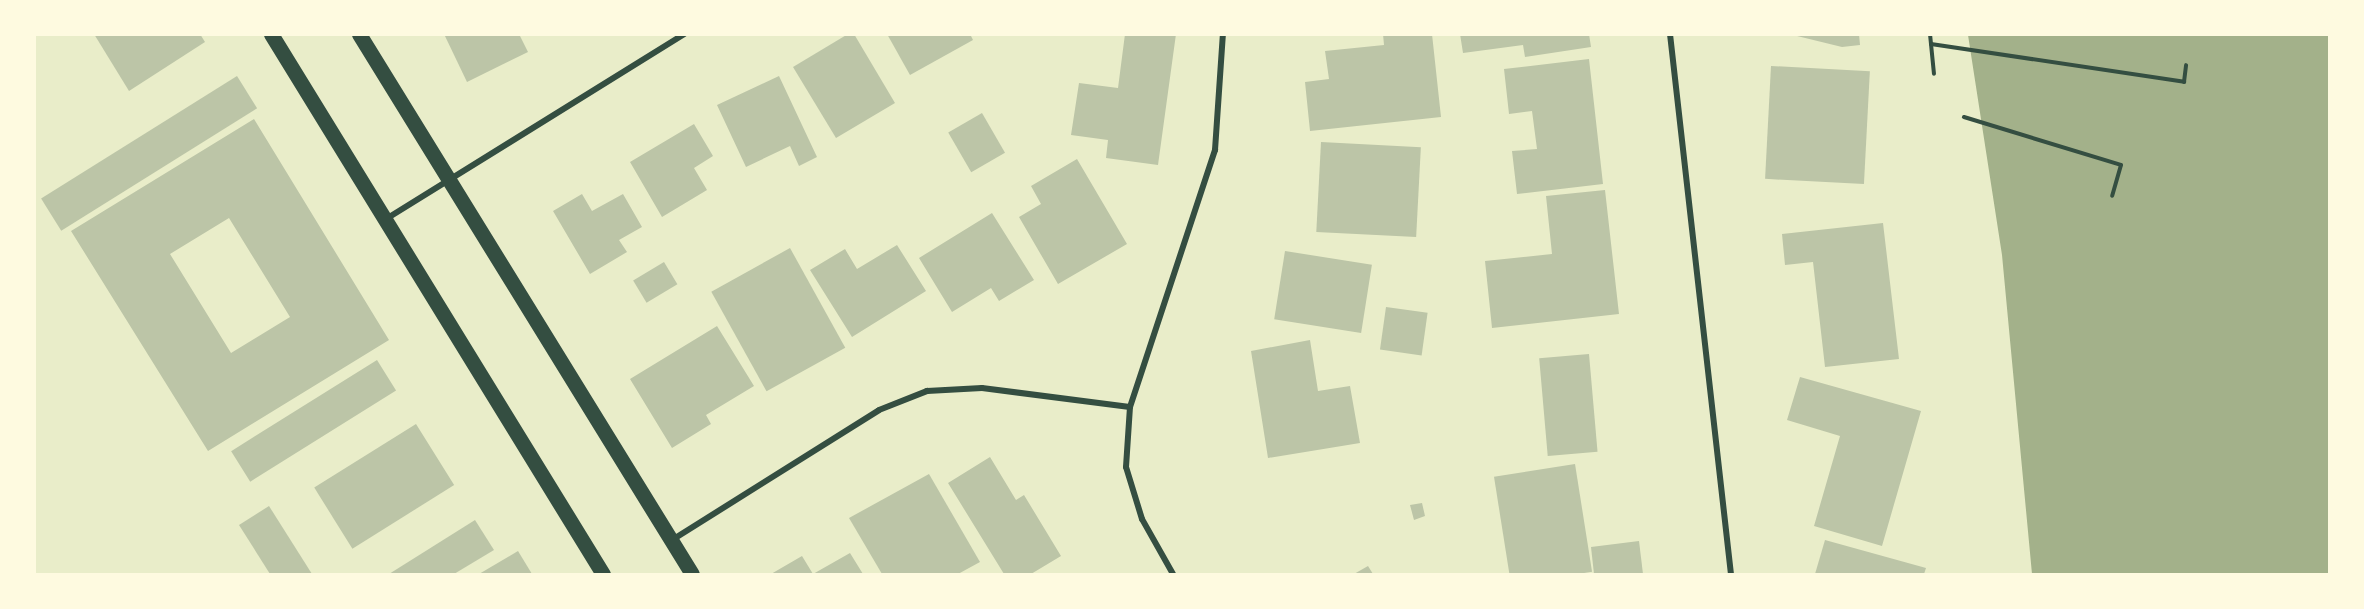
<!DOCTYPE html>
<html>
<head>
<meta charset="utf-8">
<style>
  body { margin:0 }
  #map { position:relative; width:2364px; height:609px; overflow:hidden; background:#e9edc9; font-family:Jost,sans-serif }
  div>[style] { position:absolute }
  .water>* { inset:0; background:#a3b18a }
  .building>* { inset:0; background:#bcc5a7; transform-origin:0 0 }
  .path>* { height:4px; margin:-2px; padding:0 2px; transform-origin:2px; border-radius:2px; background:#344e41 }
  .minor>* { height:6px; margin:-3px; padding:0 3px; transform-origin:3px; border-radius:3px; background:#344e41 }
  .primary>* { height:15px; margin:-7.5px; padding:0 7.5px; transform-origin:7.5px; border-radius:7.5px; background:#344e41 }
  span { translate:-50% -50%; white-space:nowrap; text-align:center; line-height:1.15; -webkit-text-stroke:6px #fefae0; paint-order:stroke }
  .frame { position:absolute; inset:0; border:36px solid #fefae0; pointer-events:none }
</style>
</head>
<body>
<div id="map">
  <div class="water">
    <div style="clip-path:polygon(1968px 35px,2329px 35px,2329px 574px,2032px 574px,2002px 255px)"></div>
  </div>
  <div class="building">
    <div style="clip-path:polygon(94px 34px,200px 34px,205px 42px,129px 91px)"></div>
    <div style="clip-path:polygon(444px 34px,519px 34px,528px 52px,467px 82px)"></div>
    <div style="clip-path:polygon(848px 34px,854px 34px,895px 103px,836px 138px,793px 67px)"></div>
    <div style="clip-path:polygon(887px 34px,970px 34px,973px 40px,910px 75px)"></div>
    <div style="clip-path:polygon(1125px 34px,1176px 34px,1158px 165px,1106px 158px,1108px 140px,1071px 135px,1079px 83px,1118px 88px)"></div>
    <div style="clip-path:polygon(1383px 34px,1432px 34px,1441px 117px,1310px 131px,1305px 82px,1329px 79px,1325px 51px,1384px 45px)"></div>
    <div style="clip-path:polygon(1460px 34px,1589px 34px,1591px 47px,1525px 57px,1523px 45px,1463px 53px)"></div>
    <div style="clip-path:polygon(1859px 34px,1860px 45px,1842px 47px,1793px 35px)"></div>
    <div style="clip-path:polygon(1589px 59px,1603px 184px,1517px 194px,1512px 151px,1537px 149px,1532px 111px,1509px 114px,1504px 69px)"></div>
    <div style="left:1771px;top:66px;width:99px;height:113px;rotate:3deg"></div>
    <div style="left:237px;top:76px;width:38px;height:231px;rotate:58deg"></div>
    <div style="clip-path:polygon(779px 76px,817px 157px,799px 166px,790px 146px,746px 167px,717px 105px)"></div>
    <div style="left:982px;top:113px;width:46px;height:39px;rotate:60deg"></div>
    <div style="clip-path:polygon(evenodd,254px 119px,389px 340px,208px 451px,71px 231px,254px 119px,229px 218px,290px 317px,231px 353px,170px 254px,229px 218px)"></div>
    <div style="clip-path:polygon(694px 124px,713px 156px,694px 168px,707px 190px,662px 217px,630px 162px)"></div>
    <div style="left:1321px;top:142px;width:100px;height:90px;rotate:3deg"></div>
    <div style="clip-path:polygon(1077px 159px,1127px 244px,1058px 284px,1019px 217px,1041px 204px,1031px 186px)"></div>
    <div style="clip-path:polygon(1605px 190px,1619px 314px,1492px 328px,1485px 261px,1552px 254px,1546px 196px)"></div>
    <div style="clip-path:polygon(582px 194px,592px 211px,623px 194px,642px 227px,619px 240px,627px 252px,590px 274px,553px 211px)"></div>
    <div style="clip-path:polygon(992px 213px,1034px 280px,999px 301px,991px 288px,952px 312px,919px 258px)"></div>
    <div style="clip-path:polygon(1883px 223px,1899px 359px,1825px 367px,1813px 262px,1785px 265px,1782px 234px)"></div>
    <div style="clip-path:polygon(897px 245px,926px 291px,852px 337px,810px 270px,845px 249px,857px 269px)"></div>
    <div style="left:790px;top:248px;width:114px;height:90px;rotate:61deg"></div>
    <div style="left:1285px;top:251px;width:88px;height:69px;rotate:9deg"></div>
    <div style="left:664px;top:262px;width:26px;height:36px;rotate:59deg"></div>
    <div style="left:1386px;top:307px;width:42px;height:43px;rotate:8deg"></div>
    <div style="clip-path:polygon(717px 326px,754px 386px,706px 415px,711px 424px,672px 448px,630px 379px)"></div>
    <div style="clip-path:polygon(1310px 340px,1318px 391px,1350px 386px,1360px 443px,1268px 458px,1251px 351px)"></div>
    <div style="left:1589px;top:354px;width:98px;height:50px;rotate:85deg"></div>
    <div style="left:377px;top:360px;width:36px;height:172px;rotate:58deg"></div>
    <div style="clip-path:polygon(1800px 377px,1921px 411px,1882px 546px,1814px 526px,1840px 436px,1787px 420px)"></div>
    <div style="left:416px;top:424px;width:72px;height:120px;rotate:58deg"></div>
    <div style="clip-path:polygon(990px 457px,1016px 500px,1024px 495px,1061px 556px,1031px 574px,1004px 574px,948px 483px)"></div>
    <div style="left:1575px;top:464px;width:109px;height:82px;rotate:81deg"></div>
    <div style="clip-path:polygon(929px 474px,980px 562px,958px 574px,882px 574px,849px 518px)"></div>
    <div style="clip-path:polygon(1422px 503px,1425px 516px,1414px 520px,1410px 505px)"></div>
    <div style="clip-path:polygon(269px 506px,312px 574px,270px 574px,239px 525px)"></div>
    <div style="clip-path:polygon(475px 520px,494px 550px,454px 574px,389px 574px)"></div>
    <div style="clip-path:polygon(1825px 540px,1926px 568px,1924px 574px,1815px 574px)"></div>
    <div style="clip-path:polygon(1639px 541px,1643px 574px,1594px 574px,1591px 547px)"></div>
    <div style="clip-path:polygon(518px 551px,532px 574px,479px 574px)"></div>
    <div style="clip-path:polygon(850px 553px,863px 574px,771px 574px,802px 556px,813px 574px)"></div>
    <div style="clip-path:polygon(1368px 566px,1373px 574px,1354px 574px)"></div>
  </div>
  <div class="path">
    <div style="left:1930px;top:34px;width:40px;rotate:84.3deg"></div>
    <div style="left:1931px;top:44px;width:256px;rotate:8.5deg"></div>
    <div style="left:2184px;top:82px;width:17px;rotate:-83deg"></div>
    <div style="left:1964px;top:117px;width:164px;rotate:17deg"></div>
    <div style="left:2121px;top:165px;width:32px;rotate:106deg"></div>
  </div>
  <div class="minor">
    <div style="left:1670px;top:34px;width:543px;rotate:83.56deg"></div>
    <div style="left:386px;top:219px;width:351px;rotate:-31.8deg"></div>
    <div style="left:672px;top:540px;width:244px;rotate:-32.1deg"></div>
    <div style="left:879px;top:410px;width:52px;rotate:-21.6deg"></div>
    <div style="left:927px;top:391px;width:55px;rotate:-3.1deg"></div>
    <div style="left:982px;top:388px;width:149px;rotate:7.3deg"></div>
    <div style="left:1173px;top:574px;width:63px;rotate:-119.4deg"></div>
    <div style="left:1142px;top:519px;width:54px;rotate:-107.1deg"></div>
    <div style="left:1126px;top:467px;width:60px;rotate:-86.2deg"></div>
    <div style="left:1130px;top:407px;width:271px;rotate:-71.7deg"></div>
    <div style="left:1215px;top:150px;width:116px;rotate:-86.1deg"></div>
  </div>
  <div class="primary">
    <div style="left:271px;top:34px;width:634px;rotate:58.42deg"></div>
    <div style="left:359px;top:34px;width:634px;rotate:58.34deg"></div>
  </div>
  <div class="frame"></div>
</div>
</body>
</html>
